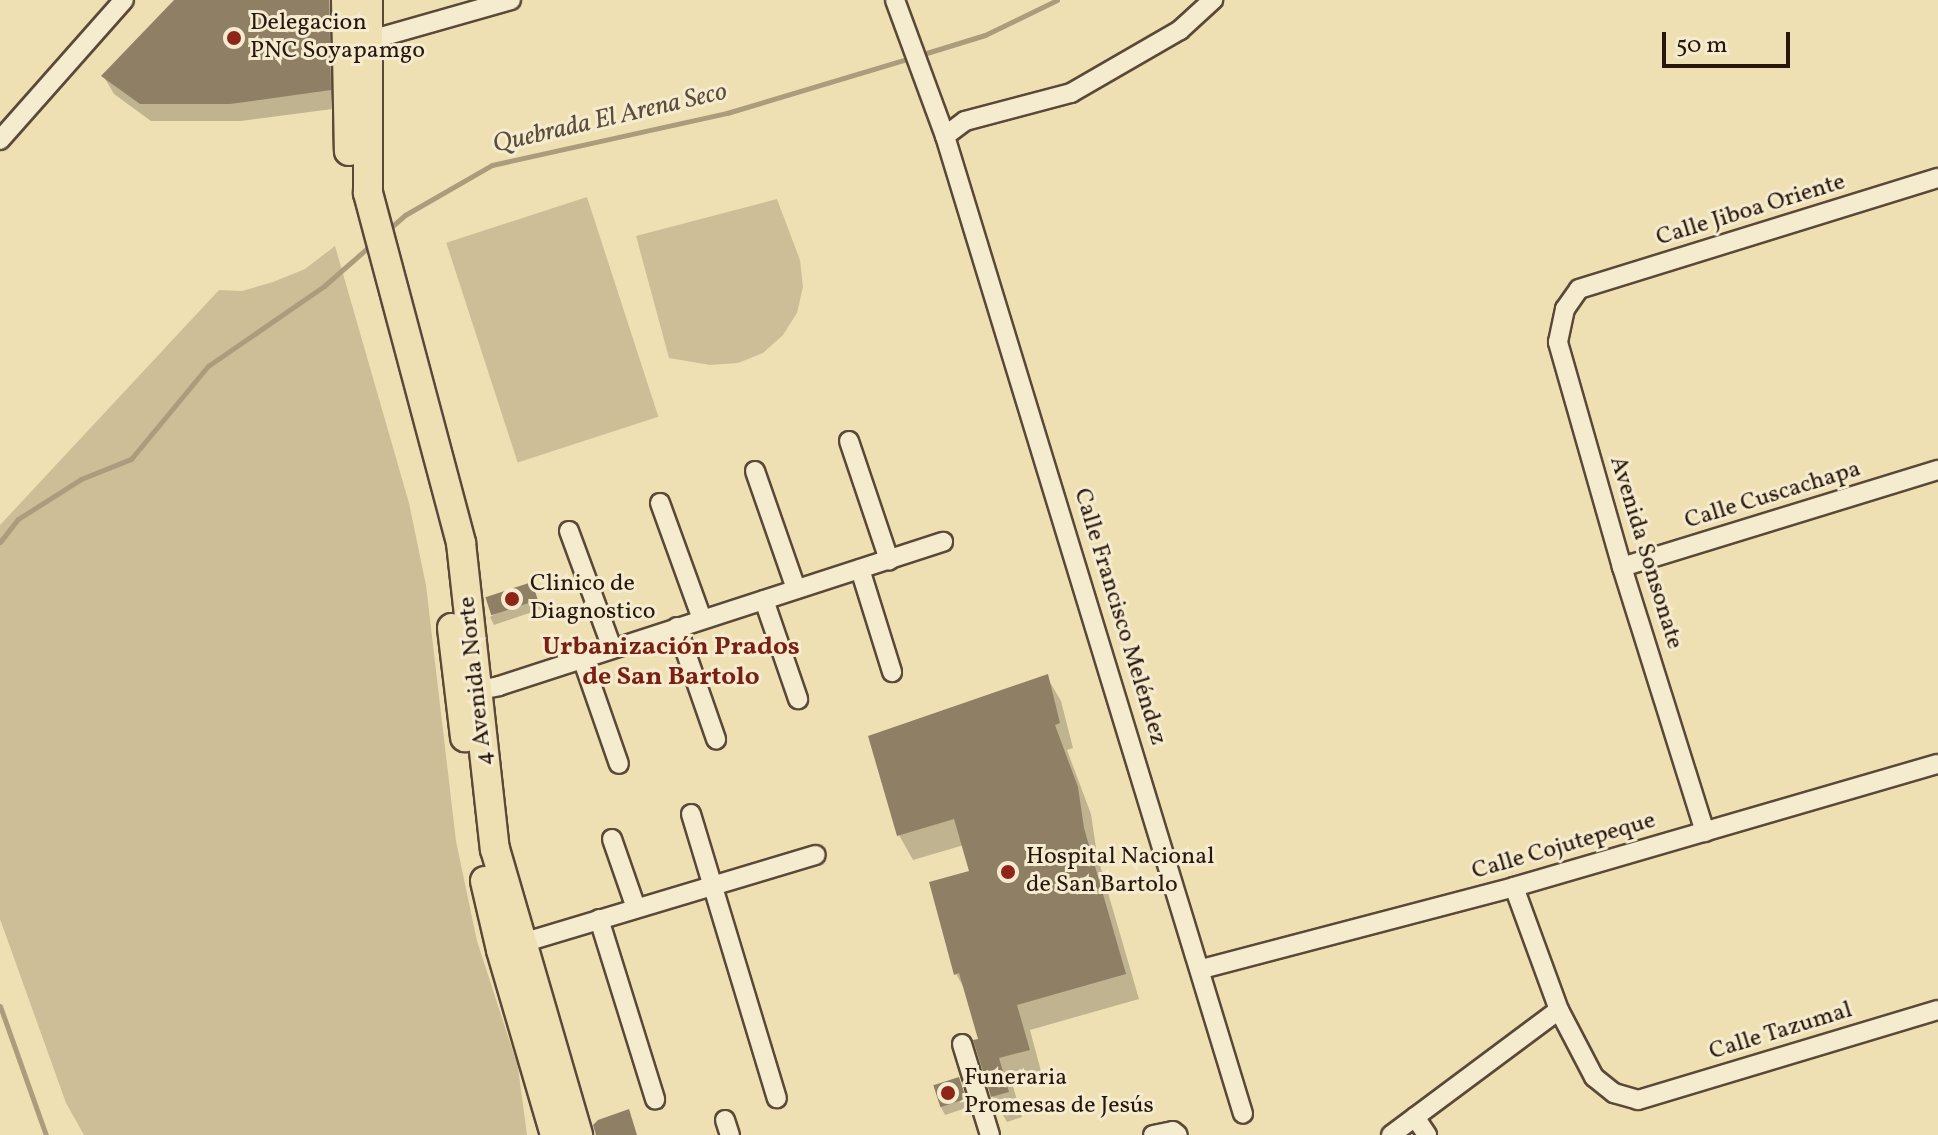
<!DOCTYPE html>
<html>
<head>
<meta charset="utf-8">
<style>
  body { margin:0 }
  #map { position:relative; width:1938px; height:1135px; overflow:hidden; background:#efe0b4; font-family:Vollkorn,serif }
  div>[style] { position:absolute }
  .green>* { inset:0; background:#cdbe98; transform-origin:0 0 }
  .shadow>* { inset:0; background:#0003 }
  .stream>* { height:5px; margin:-2.5px; padding:0 2.5px; transform-origin:2.5px; border-radius:2.5px; background:#ab9c7c }
  .building>* { inset:0; background:#8f8065; transform-origin:0 0 }
  .roads { filter:drop-shadow(2px 0 #5a4938) drop-shadow(-2px 0 #5a4938) drop-shadow(0 2px #5a4938) drop-shadow(0 -2px #5a4938) }
  .street>* { height:18px; margin:-9px; padding:0 9px; transform-origin:9px; border-radius:9px; background:#f5ebce }
  .primary>* { height:28px; margin:-14px; padding:0 14px; transform-origin:14px; border-radius:14px; background:#efe0b4 }
  .dots>* { width:22px; height:22px; translate:-50% -50%; box-sizing:border-box; border:4px solid #f5ebce; border-radius:50% }
  span { translate:-50% -50%; white-space:nowrap; text-align:center; line-height:1.15; -webkit-text-stroke:6px #f5ebce; paint-order:stroke }
  .poi-label { font-size:24px; color:#28170f }
  .left { translate:0 -50%; text-align:left }
  .street-label { font-size:24px; color:#28170f }
  .water-label { font-size:26px; color:#5c4c3b; font-style:italic }
  .neighbourhood-label { font-size:26px; color:#7a1f14; font-weight:700 }
  .scale { position:absolute; left:1662px; top:32px; width:128px; height:36px; box-sizing:border-box; border:4px solid #28170f; border-top:0; padding-left:10px; font-size:24px; line-height:28px; white-space:nowrap; color:#28170f; -webkit-text-stroke:6px #f5ebce; paint-order:stroke }
</style>
</head>
<body>
<div id="map">
  <div class="green">
    <div style="left:587px;top:197px;width:231px;height:148px;rotate:72deg"></div>
    <div style="clip-path:polygon(777px 199px,800px 260px,803px 287px,797px 313px,783px 335px,763px 353px,738px 363px,710px 365px,669px 358px,636px 236px)"></div>
    <div style="clip-path:polygon(335px 246px,409px 503px,426px 585px,456px 841px,477px 941px,518px 1067px,527px 1135px,84px 1135px,66px 1103px,0 919px,0 525px,219px 290px,242px 291px,273px 282px,305px 269px)"></div>
  </div>
  <div class="shadow">
    <div style="clip-path:polygon(177px 0,340px 0,340px 108px,241px 121px,151px 121px,114px 94px,104px 77px)"></div>
    <div style="clip-path:polygon(535px 593px,541px 609px,494px 625px,490px 617px)"></div>
    <div style="clip-path:polygon(1047px 677px,1061px 701px,1073px 748px,1067px 750px,1091px 814px,1097px 855px,1139px 999px,1030px 1030px,1042px 1075px,1012px 1083px,1022px 1117px,1007px 1122px,993px 1097px,976px 1042px,981px 1040px,967px 993px,956px 974px,971px 872px,964px 845px,913px 860px,899px 835px)"></div>
    <div style="clip-path:polygon(959px 1079px,969px 1107px,945px 1115px,941px 1107px)"></div>
  </div>
  <div class="stream">
    <div style="left:920px;top:55px;width:68px;rotate:-17.1deg"></div>
    <div style="left:985px;top:35px;width:80px;rotate:-25.9deg"></div>
    <div style="left:389px;top:229px;width:21px;rotate:-41deg"></div>
    <div style="left:405px;top:215px;width:100px;rotate:-29.9deg"></div>
    <div style="left:492px;top:165px;width:241px;rotate:-12.5deg"></div>
    <div style="left:727px;top:113px;width:191px;rotate:-16.7deg"></div>
    <div style="left:0;top:542px;width:29px;rotate:-52deg"></div>
    <div style="left:18px;top:519px;width:75px;rotate:-32.4deg"></div>
    <div style="left:81px;top:479px;width:54px;rotate:-21.8deg"></div>
    <div style="left:131px;top:459px;width:121px;rotate:-50.4deg"></div>
    <div style="left:208px;top:366px;width:141px;rotate:-34.6deg"></div>
    <div style="left:324px;top:286px;width:64px;rotate:-41.2deg"></div>
    <div style="left:0;top:1006px;width:137px;rotate:70.4deg"></div>
  </div>
  <div class="building">
    <div style="clip-path:polygon(174px 0,329px 0,331px 90px,230px 104px,140px 104px,101px 76px)"></div>
    <div style="left:532px;top:582px;width:19px;height:49px;rotate:72deg"></div>
    <div style="clip-path:polygon(1048px 674px,1060px 723px,1055px 725px,1078px 787px,1084px 828px,1126px 974px,1017px 1005px,1030px 1050px,999px 1058px,1009px 1092px,991px 1097px,973px 1040px,978px 1039px,959px 973px,954px 975px,929px 882px,969px 871px,954px 819px,897px 836px,868px 736px)"></div>
    <div style="left:959px;top:1077px;width:23px;height:27px;rotate:72deg"></div>
    <div style="clip-path:polygon(629px 1109px,637px 1135px,596px 1135px,593px 1125px,598px 1120px)"></div>
  </div>
  <div class="roads">
    <div class="street">
      <div style="left:895px;top:0;width:145px;rotate:69.8deg"></div>
      <div style="left:945px;top:136px;width:1022px;rotate:73.05deg"></div>
      <div style="left:360px;top:43px;width:157px;rotate:-15.9deg"></div>
      <div style="left:945px;top:136px;width:25px;rotate:-37deg"></div>
      <div style="left:965px;top:121px;width:110px;rotate:-14.8deg"></div>
      <div style="left:1071px;top:93px;width:126px;rotate:-30deg"></div>
      <div style="left:1180px;top:30px;width:45px;rotate:-42.3deg"></div>
      <div style="left:0;top:140px;width:187px;rotate:-48.5deg"></div>
      <div style="left:849px;top:441px;width:126px;rotate:71.4deg"></div>
      <div style="left:755px;top:471px;width:125px;rotate:70.8deg"></div>
      <div style="left:660px;top:503px;width:123px;rotate:70.1deg"></div>
      <div style="left:569px;top:531px;width:125px;rotate:69.8deg"></div>
      <div style="left:1622px;top:567px;width:331px;rotate:-17.1deg"></div>
      <div style="left:860px;top:569px;width:108px;rotate:72.7deg"></div>
      <div style="left:764px;top:600px;width:105px;rotate:71deg"></div>
      <div style="left:677px;top:627px;width:119px;rotate:70.8deg"></div>
      <div style="left:582px;top:658px;width:112px;rotate:70.8deg"></div>
      <div style="left:469px;top:692px;width:31px;rotate:-11deg"></div>
      <div style="left:499px;top:686px;width:467px;rotate:-18deg"></div>
      <div style="left:691px;top:814px;width:297px;rotate:73.2deg"></div>
      <div style="left:1705px;top:832px;width:278px;rotate:-107.4deg"></div>
      <div style="left:1622px;top:567px;width:234px;rotate:-105.9deg"></div>
      <div style="left:1558px;top:342px;width:34px;rotate:-78deg"></div>
      <div style="left:1565px;top:309px;width:24px;rotate:-55deg"></div>
      <div style="left:1579px;top:289px;width:376px;rotate:-17.2deg"></div>
      <div style="left:612px;top:839px;width:73px;rotate:70.8deg"></div>
      <div style="left:1514px;top:887px;width:131px;rotate:69.9deg"></div>
      <div style="left:1559px;top:1010px;width:76px;rotate:62.4deg"></div>
      <div style="left:1594px;top:1077px;width:26px;rotate:39deg"></div>
      <div style="left:1614px;top:1093px;width:25px;rotate:16deg"></div>
      <div style="left:1638px;top:1100px;width:313px;rotate:-16.7deg"></div>
      <div style="left:599px;top:919px;width:189px;rotate:72.7deg"></div>
      <div style="left:512px;top:946px;width:317px;rotate:-16.7deg"></div>
      <div style="left:1202px;top:969px;width:323px;rotate:-14.7deg"></div>
      <div style="left:1514px;top:887px;width:441px;rotate:-16.2deg"></div>
      <div style="left:962px;top:1044px;width:95px;rotate:72.9deg"></div>
      <div style="left:1415px;top:1117px;width:22px;rotate:56deg"></div>
      <div style="left:725px;top:1120px;width:16px;rotate:72deg"></div>
      <div style="left:1153px;top:1135px;width:20px;rotate:-11deg"></div>
      <div style="left:1173px;top:1131px;width:6px;rotate:39deg"></div>
      <div style="left:1391px;top:1135px;width:209px;rotate:-36.7deg"></div>
    </div>
    <div class="primary">
      <div style="left:346px;top:0;width:151px;rotate:88.9deg"></div>
      <div style="left:368px;top:0;width:193px;rotate:90deg"></div>
      <div style="left:368px;top:193px;width:362px;rotate:75.1deg"></div>
      <div style="left:461px;top:543px;width:308px;rotate:83.7deg"></div>
      <div style="left:495px;top:849px;width:298px;rotate:73.8deg"></div>
      <div style="left:452px;top:628px;width:110px;rotate:83.2deg"></div>
      <div style="left:485px;top:881px;width:71px;rotate:76.9deg"></div>
      <div style="left:501px;top:950px;width:193px;rotate:73.7deg"></div>
    </div>
  </div>
  <div class="dots">
    <div style="left:234px;top:38px;background:#8f2418"></div>
    <div style="left:512px;top:599px;background:#8f2418"></div>
    <div style="left:1008px;top:872px;background:#8f2418"></div>
    <div style="left:948px;top:1093px;background:#8f2418"></div>
  </div>
  <div class="poi-label">
    <span class="left" style="left:250px;top:38px">Delegacion<br>PNC Soyapamgo</span>
    <span class="left" style="left:530px;top:599px">Clinico de<br>Diagnostico</span>
    <span class="left" style="left:1026px;top:872px">Hospital Nacional<br>de San Bartolo</span>
    <span class="left" style="left:964px;top:1093px">Funeraria<br>Promesas de Jesús</span>
  </div>
  <div class="street-label">
    <span style="left:1751px;top:211px;rotate:-17deg">Calle Jiboa Oriente</span>
    <span style="left:1773px;top:496px;rotate:-17deg">Calle Cuscachapa</span>
    <span style="left:1645px;top:553px;rotate:73deg">Avenida Sonsonate</span>
    <span style="left:1119px;top:617px;rotate:73deg">Calle Francisco Meléndez</span>
    <span style="left:477px;top:681px;rotate:-96deg">4 Avenida Norte</span>
    <span style="left:1564px;top:847px;rotate:-16deg">Calle Cojutepeque</span>
    <span style="left:1781px;top:1032px;rotate:-17deg">Calle Tazumal</span>
  </div>
  <div class="water-label">
    <span style="left:610px;top:119px;rotate:-13deg">Quebrada El Arena Seco</span>
  </div>
  <div class="neighbourhood-label">
    <span style="left:671px;top:663px">Urbanización Prados<br>de San Bartolo</span>
  </div>
  <div class="scale">50 m</div>
</div>
</body>
</html>
